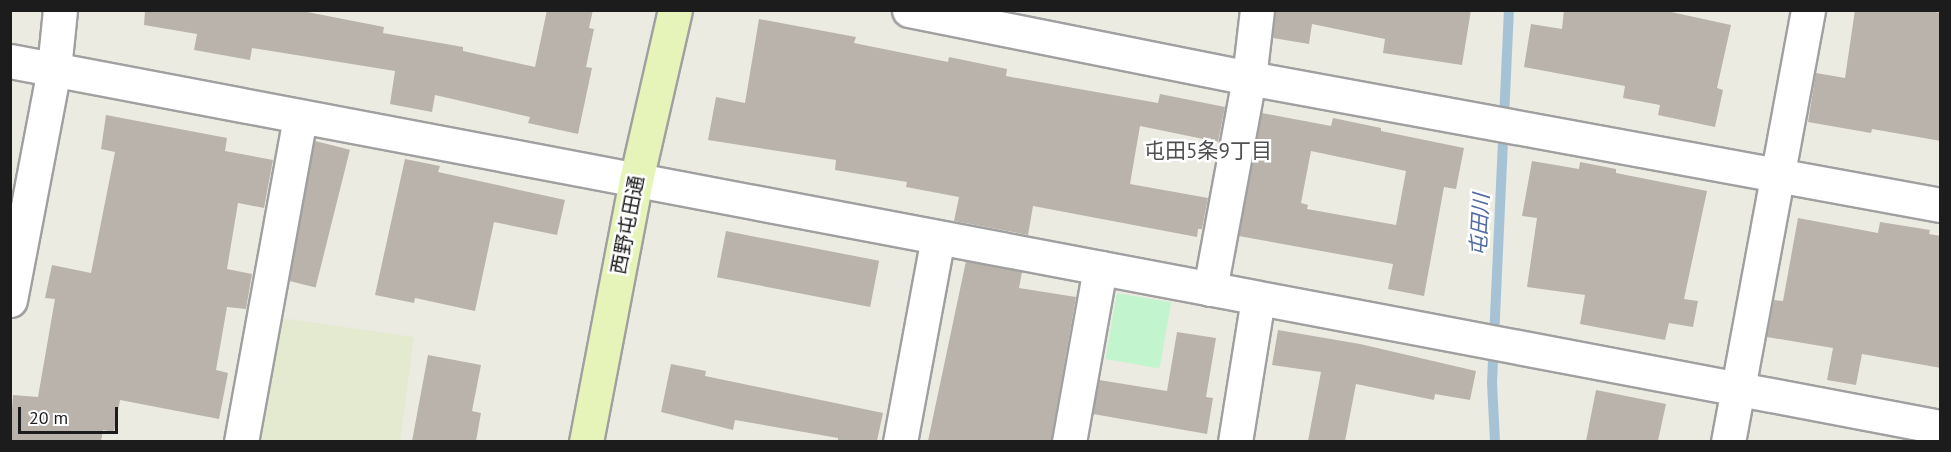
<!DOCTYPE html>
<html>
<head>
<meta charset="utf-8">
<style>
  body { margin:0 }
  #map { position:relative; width:1951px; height:452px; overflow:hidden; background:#ecebe2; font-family:"PT Sans","Noto Sans JP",sans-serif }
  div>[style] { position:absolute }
  .farmland>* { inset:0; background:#e3eacf }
  .park>* { inset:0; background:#c2f4ce; transform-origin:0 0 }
  .stream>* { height:10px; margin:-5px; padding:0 5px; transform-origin:5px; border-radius:5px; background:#a6c3d6 }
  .building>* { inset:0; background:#b9b3ac; transform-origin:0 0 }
  .roads { filter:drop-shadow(2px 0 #a0a0a0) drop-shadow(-2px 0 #a0a0a0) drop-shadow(0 2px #a0a0a0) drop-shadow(0 -2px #a0a0a0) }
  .street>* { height:33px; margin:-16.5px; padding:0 16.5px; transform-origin:16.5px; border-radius:16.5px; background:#fff }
  .secondary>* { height:33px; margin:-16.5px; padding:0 16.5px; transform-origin:16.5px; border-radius:16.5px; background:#e6f3b9 }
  span { translate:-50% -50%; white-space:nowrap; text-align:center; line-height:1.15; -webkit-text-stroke:5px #fff; paint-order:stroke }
  .street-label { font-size:20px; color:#1c1c1c }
  .neighbourhood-label { font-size:21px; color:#4f4f4f }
  .water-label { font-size:21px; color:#516ca2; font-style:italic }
  .frame { position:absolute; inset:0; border:12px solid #1c1c1c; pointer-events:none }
  .scale { position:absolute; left:18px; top:407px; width:100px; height:27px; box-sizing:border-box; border:3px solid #1c1c1c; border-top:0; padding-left:8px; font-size:18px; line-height:21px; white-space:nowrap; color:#1c1c1c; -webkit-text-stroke:4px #fff; paint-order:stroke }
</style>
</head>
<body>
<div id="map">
  <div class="farmland">
    <div style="clip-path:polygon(274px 317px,414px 337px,400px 441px,255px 442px)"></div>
  </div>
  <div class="park">
    <div style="left:1117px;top:293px;width:55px;height:67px;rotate:10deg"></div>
  </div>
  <div class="stream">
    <div style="left:1495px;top:442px;width:59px;rotate:-92.9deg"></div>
    <div style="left:1492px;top:383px;width:373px;rotate:-87.4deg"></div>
  </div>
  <div class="building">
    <div style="clip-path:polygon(145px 10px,297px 10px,384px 27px,383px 33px,463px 47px,463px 51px,535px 67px,547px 10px,593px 10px,589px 28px,594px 29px,586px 67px,592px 68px,578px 134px,528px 123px,530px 117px,435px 95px,432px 112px,390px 104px,395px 71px,252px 48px,250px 60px,194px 50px,197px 34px,144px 25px)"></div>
    <div style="clip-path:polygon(1276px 10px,1471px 10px,1462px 65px,1383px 53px,1385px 39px,1312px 24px,1309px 44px,1273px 38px)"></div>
    <div style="clip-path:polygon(1564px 10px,1662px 10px,1731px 25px,1717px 88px,1723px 90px,1715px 127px,1658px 115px,1660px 105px,1623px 98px,1625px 86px,1524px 67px,1531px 24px,1562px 29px)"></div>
    <div style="clip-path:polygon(1855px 10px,1925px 10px,1941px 13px,1941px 141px,1872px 129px,1871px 133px,1808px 122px,1816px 73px,1845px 78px)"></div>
    <div style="clip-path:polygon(759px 19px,856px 37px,854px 43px,948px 62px,949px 57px,1007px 69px,1006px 76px,1158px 103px,1160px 94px,1225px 107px,1218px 142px,1140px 126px,1130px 184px,1208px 198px,1202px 229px,1198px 229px,1197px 237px,1033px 206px,1028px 235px,954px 221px,959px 197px,906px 187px,907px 182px,835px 170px,836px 160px,708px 140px,716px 97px,745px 103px)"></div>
    <div style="clip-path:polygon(evenodd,1262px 113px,1331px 126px,1333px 118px,1381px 128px,1381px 131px,1464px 148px,1456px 189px,1444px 187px,1424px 296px,1388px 289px,1393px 264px,1239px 236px,1262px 113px,1311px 151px,1406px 171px,1396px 225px,1307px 209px,1308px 205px,1301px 203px,1311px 151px)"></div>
    <div style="clip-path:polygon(106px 115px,227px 138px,225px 151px,273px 160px,264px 208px,238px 203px,227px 269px,252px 274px,246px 309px,227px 307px,216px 370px,228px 373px,219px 419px,120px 400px,114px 432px,103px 430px,101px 441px,10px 441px,13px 395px,38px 397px,55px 299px,45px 298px,52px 265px,91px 273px,115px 152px,101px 149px)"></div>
    <div style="left:315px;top:141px;width:36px;height:142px;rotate:14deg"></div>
    <div style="clip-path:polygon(405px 159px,440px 166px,438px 172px,565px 200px,557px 235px,494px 222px,475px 311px,415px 298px,414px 303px,375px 295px)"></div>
    <div style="clip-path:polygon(1532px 161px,1579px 169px,1580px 162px,1616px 169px,1616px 173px,1707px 191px,1684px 299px,1698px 301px,1693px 327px,1669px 323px,1665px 340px,1580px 324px,1585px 295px,1527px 287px,1537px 218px,1522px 216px)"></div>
    <div style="clip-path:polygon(1798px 218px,1878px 233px,1880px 222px,1930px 230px,1929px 234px,1941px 236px,1941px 368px,1862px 354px,1856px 385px,1827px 380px,1833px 348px,1767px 337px,1774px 300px,1783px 301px)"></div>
    <div style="left:726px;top:231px;width:156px;height:47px;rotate:11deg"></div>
    <div style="clip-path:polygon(966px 261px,1022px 272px,1019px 288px,1076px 297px,1051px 441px,928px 441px)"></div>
    <div style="clip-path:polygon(1278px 330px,1360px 344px,1476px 371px,1470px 400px,1435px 394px,1434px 400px,1356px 384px,1345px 441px,1308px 441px,1321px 372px,1272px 365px)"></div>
    <div style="clip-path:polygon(1177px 332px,1216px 338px,1206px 397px,1213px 398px,1207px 434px,1093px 414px,1099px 380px,1167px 391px)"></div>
    <div style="clip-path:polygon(428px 355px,481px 365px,472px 411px,481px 413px,476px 441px,412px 441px)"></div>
    <div style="clip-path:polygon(671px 364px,706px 371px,705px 376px,883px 413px,877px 441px,838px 441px,838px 438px,735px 420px,733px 430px,661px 412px)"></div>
    <div style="clip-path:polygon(1596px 390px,1666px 404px,1658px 441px,1586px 441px)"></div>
  </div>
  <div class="roads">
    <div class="street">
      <div style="left:909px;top:10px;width:347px;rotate:11.3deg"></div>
      <div style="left:1249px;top:78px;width:703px;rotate:10.41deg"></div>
      <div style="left:10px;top:61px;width:1964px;rotate:10.74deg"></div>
      <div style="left:1210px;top:289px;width:215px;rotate:-79.5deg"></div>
      <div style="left:1249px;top:78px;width:68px;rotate:-83.3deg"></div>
      <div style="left:10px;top:300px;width:235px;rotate:-79.2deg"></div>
      <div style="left:54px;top:69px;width:59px;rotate:-84.2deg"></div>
      <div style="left:241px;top:442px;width:330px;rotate:-79.7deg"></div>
      <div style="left:900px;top:442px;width:208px;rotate:-79.5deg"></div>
      <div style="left:1069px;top:442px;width:177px;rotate:-79.9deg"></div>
      <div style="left:1235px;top:442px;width:145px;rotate:-80.9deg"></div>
      <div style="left:1728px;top:442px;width:439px;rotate:-79.5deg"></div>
    </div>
    <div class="secondary">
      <div style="left:586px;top:442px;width:267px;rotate:-79.2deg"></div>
      <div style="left:636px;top:180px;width:174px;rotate:-77.1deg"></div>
    </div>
  </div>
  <div class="street-label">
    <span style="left:628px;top:225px;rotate:-79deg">西野屯田通</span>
  </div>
  <div class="neighbourhood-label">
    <span style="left:1208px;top:151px">屯田5条9丁目</span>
  </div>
  <div class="water-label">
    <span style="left:1480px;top:225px;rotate:-87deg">屯田川</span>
  </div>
  <div class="frame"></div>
  <div class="scale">20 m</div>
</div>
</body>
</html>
